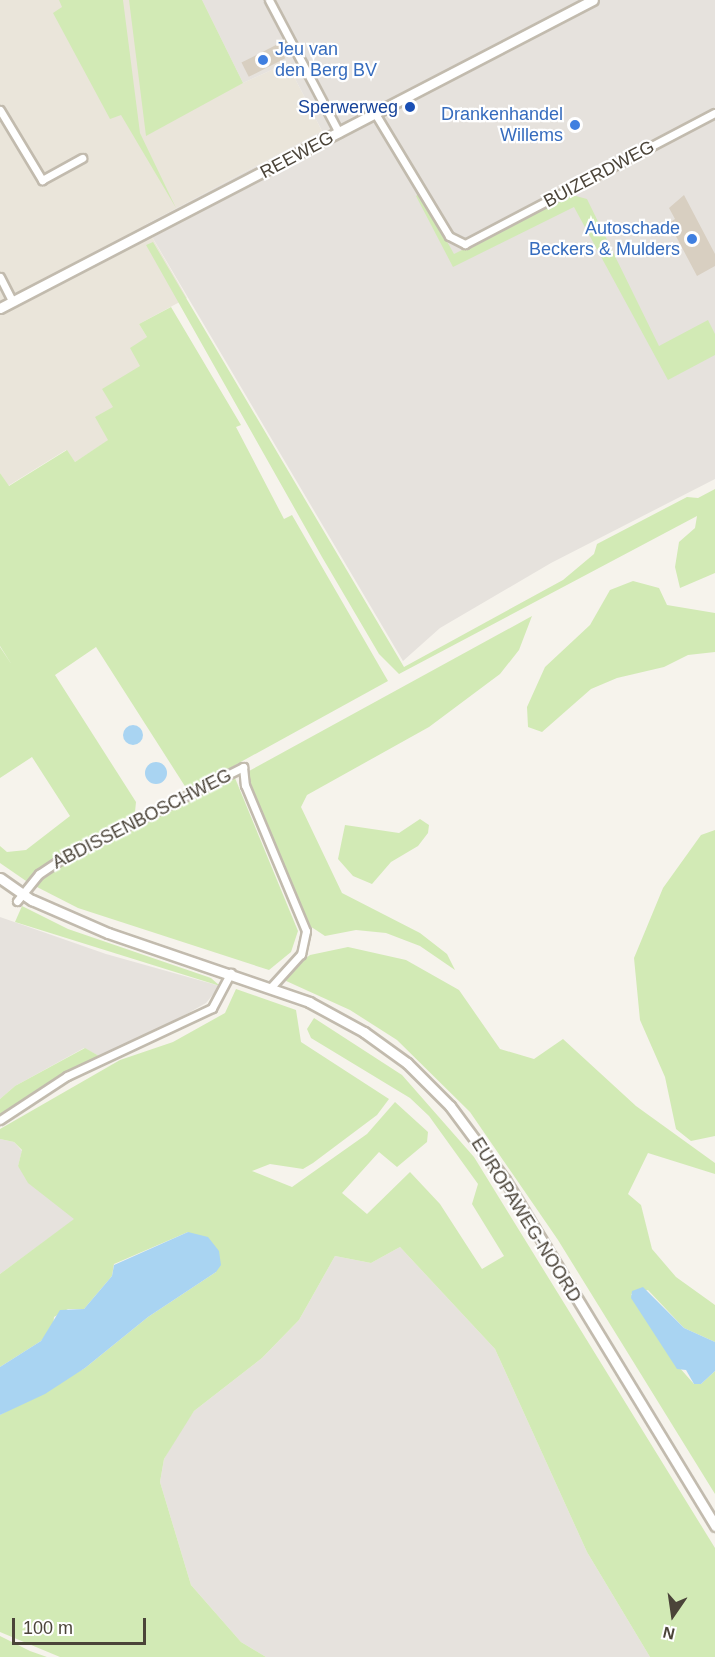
<!DOCTYPE html>
<html>
<head>
<meta charset="utf-8">
<style>
  body { margin:0 }
  #map { position:relative; width:715px; height:1657px; overflow:hidden; background:#f6f3ec; font-family:Arial,sans-serif }
  div>[style] { position:absolute }
  .residential>* { inset:0; background:#eae5da }
  .industrial>* { inset:0; background:#e6e2dd }
  .green>* { inset:0; background:#d2eab5 }
  .water>* { inset:0; background:#a9d4f2 }
  .round { border-radius:50% }
  .building>* { inset:0; background:#d8cfc1; transform-origin:0 0 }
  .roads { filter:drop-shadow(2px 0 #c2bbae) drop-shadow(-2px 0 #c2bbae) drop-shadow(0 2px #c2bbae) drop-shadow(0 -2px #c2bbae) }
  .minor>* { height:7px; margin:-3.5px; padding:0 3.5px; transform-origin:3.5px; border-radius:3.5px; background:#fff }
  .tertiary>* { height:9px; margin:-4.5px; padding:0 4.5px; transform-origin:4.5px; border-radius:4.5px; background:#fff }
  .dots>* { width:16px; height:16px; translate:-50% -50%; box-sizing:border-box; border:3px solid #fff; border-radius:50% }
  span { translate:-50% -50%; white-space:nowrap; text-align:center; line-height:1.15; -webkit-text-stroke:4.5px #fff; paint-order:stroke }
  .shop-label { font-size:18px; color:#366cbe }
  .left { translate:0 -50%; text-align:left }
  .right { translate:-100% -50%; text-align:right }
  .transit-label { font-size:18px; color:#164399 }
  .street-label { font-size:18px; color:#4b4439 }
  .north { position:absolute; left:643px; top:1585px; width:60px; height:60px; -webkit-text-stroke:4px #fff; paint-order:stroke; rotate:193deg; font-size:16px; font-weight:700; line-height:24px; text-align:center; color:#4b4439 }
  .north::after { content:''; display:block; margin:auto; width:21px; height:27px; background:#4b4439; clip-path:polygon(50% 0,100% 100%,50% 72%,0 100%) }
  .scale { position:absolute; left:12px; top:1618px; width:134px; height:27px; box-sizing:border-box; border:3px solid #4b4439; border-top:0; padding-left:8px; font-size:18px; line-height:21px; white-space:nowrap; color:#4b4439; -webkit-text-stroke:4px #fff; paint-order:stroke }
</style>
</head>
<body>
<div id="map">
  <div class="residential">
    <div style="clip-path:polygon(0 0,202px 0,243px 83px,287px 63px,322px 131px,145px 225px,187px 298px,139px 324px,147px 337px,141px 366px,113px 407px,109px 440px,75px 462px,66px 450px,8px 486px,0 473px)"></div>
  </div>
  <div class="industrial">
    <div style="clip-path:polygon(202px 0,715px 0,715px 479px,551px 563px,440px 628px,403px 661px,145px 225px,322px 131px,287px 63px,243px 83px)"></div>
    <div style="clip-path:polygon(0 917px,106px 954px,220px 986px,206px 1003px,169px 1024px,99px 1056px,84px 1048px,15px 1086px,0 1099px)"></div>
    <div style="clip-path:polygon(0 1139px,14px 1142px,22px 1151px,18px 1166px,75px 1219px,0 1274px)"></div>
    <div style="clip-path:polygon(400px 1247px,495px 1349px,587px 1552px,650px 1657px,266px 1657px,241px 1642px,191px 1585px,160px 1482px,164px 1459px,179px 1432px,194px 1411px,262px 1358px,299px 1320px,335px 1256px,371px 1263px)"></div>
  </div>
  <div class="green">
    <div style="clip-path:polygon(59px 0,123px 0,140px 133px,176px 208px,121px 115px,110px 119px,53px 13px,62px 7px)"></div>
    <div style="clip-path:polygon(129px 0,202px 0,243px 83px,146px 136px)"></div>
    <div style="clip-path:polygon(420px 193px,454px 254px,572px 195px,587px 199px,659px 346px,708px 320px,715px 334px,715px 355px,668px 380px,574px 207px,453px 267px,416px 196px)"></div>
    <div style="clip-path:polygon(153px 242px,404px 667px,563px 580px,594px 554px,597px 544px,687px 497px,698px 498px,715px 489px,715px 573px,680px 588px,675px 567px,679px 542px,695px 528px,697px 516px,399px 674px,379px 654px,322px 557px,146px 245px)"></div>
    <div style="clip-path:polygon(171px 307px,241px 425px,236px 427px,284px 519px,292px 515px,388px 681px,188px 791px,96px 647px,55px 675px,136px 802px,135px 812px,39px 870px,29px 883px,0 863px,0 846px,7px 852px,26px 850px,70px 816px,32px 757px,0 778px,0 647px,12px 665px,0 646px,0 473px,9px 486px,67px 450px,75px 462px,108px 440px,95px 417px,113px 407px,102px 389px,140px 366px,130px 348px,147px 337px,139px 324px)"></div>
    <div style="clip-path:polygon(633px 581px,659px 588px,667px 605px,715px 613px,715px 652px,688px 655px,664px 667px,617px 678px,591px 689px,542px 732px,528px 727px,527px 707px,545px 667px,590px 625px,610px 590px)"></div>
    <div style="clip-path:polygon(532px 616px,519px 650px,500px 674px,429px 727px,307px 795px,301px 807px,342px 893px,420px 933px,447px 954px,455px 970px,420px 946px,386px 933px,356px 930px,325px 936px,316px 930px,308px 925px,246px 783px,249px 771px)"></div>
    <div style="clip-path:polygon(235px 778px,298px 931px,291px 952px,269px 970px,78px 908px,35px 886px,41px 876px,55px 865px)"></div>
    <div style="clip-path:polygon(420px 819px,429px 825px,428px 833px,418px 846px,391px 862px,372px 884px,353px 876px,338px 859px,345px 825px,399px 833px)"></div>
    <div style="clip-path:polygon(715px 830px,715px 1136px,691px 1141px,676px 1129px,665px 1077px,640px 1020px,634px 958px,663px 888px,701px 835px)"></div>
    <div style="clip-path:polygon(22px 906px,68px 929px,211px 978px,220px 986px,15px 922px)"></div>
    <div style="clip-path:polygon(348px 947px,406px 960px,459px 990px,500px 1049px,534px 1059px,563px 1039px,636px 1106px,715px 1163px,715px 1174px,648px 1153px,628px 1194px,641px 1205px,652px 1249px,676px 1277px,715px 1305px,715px 1342px,684px 1328px,648px 1290px,631px 1294px,670px 1357px,694px 1384px,701px 1384px,715px 1371px,715px 1494px,558px 1240px,470px 1112px,397px 1040px,350px 1010px,284px 980px,285px 974px,310px 955px)"></div>
    <div style="clip-path:polygon(236px 989px,296px 1010px,301px 1042px,389px 1099px,377px 1115px,313px 1163px,303px 1169px,270px 1164px,252px 1171px,292px 1187px,367px 1134px,395px 1102px,428px 1132px,427px 1142px,397px 1167px,379px 1152px,342px 1193px,367px 1214px,410px 1172px,440px 1204px,482px 1269px,504px 1256px,472px 1204px,478px 1184px,429px 1116px,410px 1098px,311px 1038px,307px 1029px,314px 1018px,402px 1075px,474px 1157px,715px 1548px,715px 1657px,650px 1657px,587px 1552px,495px 1349px,400px 1247px,371px 1263px,335px 1256px,299px 1320px,262px 1358px,194px 1411px,164px 1459px,160px 1482px,191px 1585px,241px 1642px,266px 1657px,60px 1657px,0 1632px,0 1415px,85px 1368px,148px 1317px,216px 1272px,188px 1232px,114px 1264px,112px 1276px,84px 1309px,68px 1309px,54px 1317px,53px 1327px,41px 1341px,0 1367px,0 1274px,74px 1219px,28px 1183px,18px 1166px,22px 1150px,14px 1142px,0 1139px,0 1129px,120px 1060px,173px 1042px,225px 1013px)"></div>
    <div style="clip-path:polygon(85px 1048px,99px 1056px,0 1115px,0 1099px,15px 1086px)"></div>
    <div style="clip-path:polygon(0 1636px,30px 1651px,47px 1657px,0 1657px)"></div>
  </div>
  <div class="water">
    <div class="round" style="left:123px;top:725px;width:20px;height:20px"></div>
    <div class="round" style="left:145px;top:762px;width:22px;height:22px"></div>
    <div style="clip-path:polygon(188px 1232px,208px 1237px,219px 1251px,221px 1265px,216px 1272px,148px 1317px,85px 1368px,45px 1394px,0 1415px,0 1367px,41px 1341px,60px 1310px,84px 1309px,112px 1276px,114px 1265px)"></div>
    <div style="clip-path:polygon(643px 1287px,684px 1328px,715px 1342px,715px 1371px,701px 1384px,694px 1384px,686px 1370px,677px 1369px,631px 1298px,632px 1291px)"></div>
  </div>
  <div class="building">
    <div style="left:278px;top:44px;width:16px;height:41px;rotate:63deg"></div>
    <div style="clip-path:polygon(684px 195px,715px 254px,715px 266px,697px 276px,669px 223px,675px 219px,669px 208px)"></div>
  </div>
  <div class="roads">
    <div class="minor">
      <div style="left:269px;top:0;width:150px;rotate:62.2deg"></div>
      <div style="left:0;top:110px;width:82px;rotate:59deg"></div>
      <div style="left:42px;top:180px;width:46px;rotate:-28.8deg"></div>
      <div style="left:376px;top:115px;width:141px;rotate:58.9deg"></div>
      <div style="left:449px;top:236px;width:18px;rotate:27deg"></div>
      <div style="left:465px;top:244px;width:282px;rotate:-27.7deg"></div>
      <div style="left:0;top:277px;width:27px;rotate:63deg"></div>
      <div style="left:17px;top:901px;width:35px;rotate:-51deg"></div>
      <div style="left:39px;top:874px;width:29px;rotate:-34deg"></div>
      <div style="left:63px;top:858px;width:202px;rotate:-26.8deg"></div>
      <div style="left:243px;top:767px;width:18px;rotate:84deg"></div>
      <div style="left:245px;top:785px;width:158px;rotate:67.3deg"></div>
      <div style="left:306px;top:931px;width:24px;rotate:102deg"></div>
      <div style="left:301px;top:954px;width:45px;rotate:132.3deg"></div>
      <div style="left:0;top:1120px;width:80px;rotate:-33.3deg"></div>
      <div style="left:67px;top:1076px;width:160px;rotate:-25.1deg"></div>
      <div style="left:212px;top:1008px;width:40px;rotate:-62deg"></div>
    </div>
    <div class="tertiary">
      <div style="left:0;top:308px;width:668px;rotate:-27.45deg"></div>
      <div style="left:0;top:878px;width:39px;rotate:35deg"></div>
      <div style="left:32px;top:900px;width:83px;rotate:23.5deg"></div>
      <div style="left:108px;top:933px;width:213px;rotate:18.9deg"></div>
      <div style="left:309px;top:1002px;width:63px;rotate:28.6deg"></div>
      <div style="left:364px;top:1032px;width:53px;rotate:35.8deg"></div>
      <div style="left:407px;top:1063px;width:61px;rotate:45deg"></div>
      <div style="left:450px;top:1106px;width:92px;rotate:53.4deg"></div>
      <div style="left:505px;top:1180px;width:405px;rotate:58.7deg"></div>
    </div>
  </div>
  <div class="dots">
    <div style="left:263px;top:60px;background:#3f7fe0"></div>
    <div style="left:410px;top:107px;background:#1a4fb4"></div>
    <div style="left:575px;top:125px;background:#3f7fe0"></div>
    <div style="left:692px;top:239px;background:#3f7fe0"></div>
  </div>
  <div class="shop-label">
    <span class="left" style="left:275px;top:60px">Jeu van<br>den Berg BV</span>
    <span class="right" style="left:563px;top:125px">Drankenhandel<br>Willems</span>
    <span class="right" style="left:680px;top:239px">Autoschade<br>Beckers &amp; Mulders</span>
  </div>
  <div class="transit-label">
    <span class="right" style="left:398px;top:107px">Sperwerweg</span>
  </div>
  <div class="street-label">
    <span style="left:297px;top:155px;rotate:-28deg">REEWEG</span>
    <span style="left:599px;top:174px;rotate:-28deg">BUIZERDWEG</span>
    <span style="left:142px;top:819px;rotate:-27deg">ABDISSENBOSCHWEG</span>
    <span style="left:526px;top:1220px;rotate:58deg">EUROPAWEG-NOORD</span>
  </div>
  <div class="north">N</div>
  <div class="scale">100 m</div>
</div>
</body>
</html>
